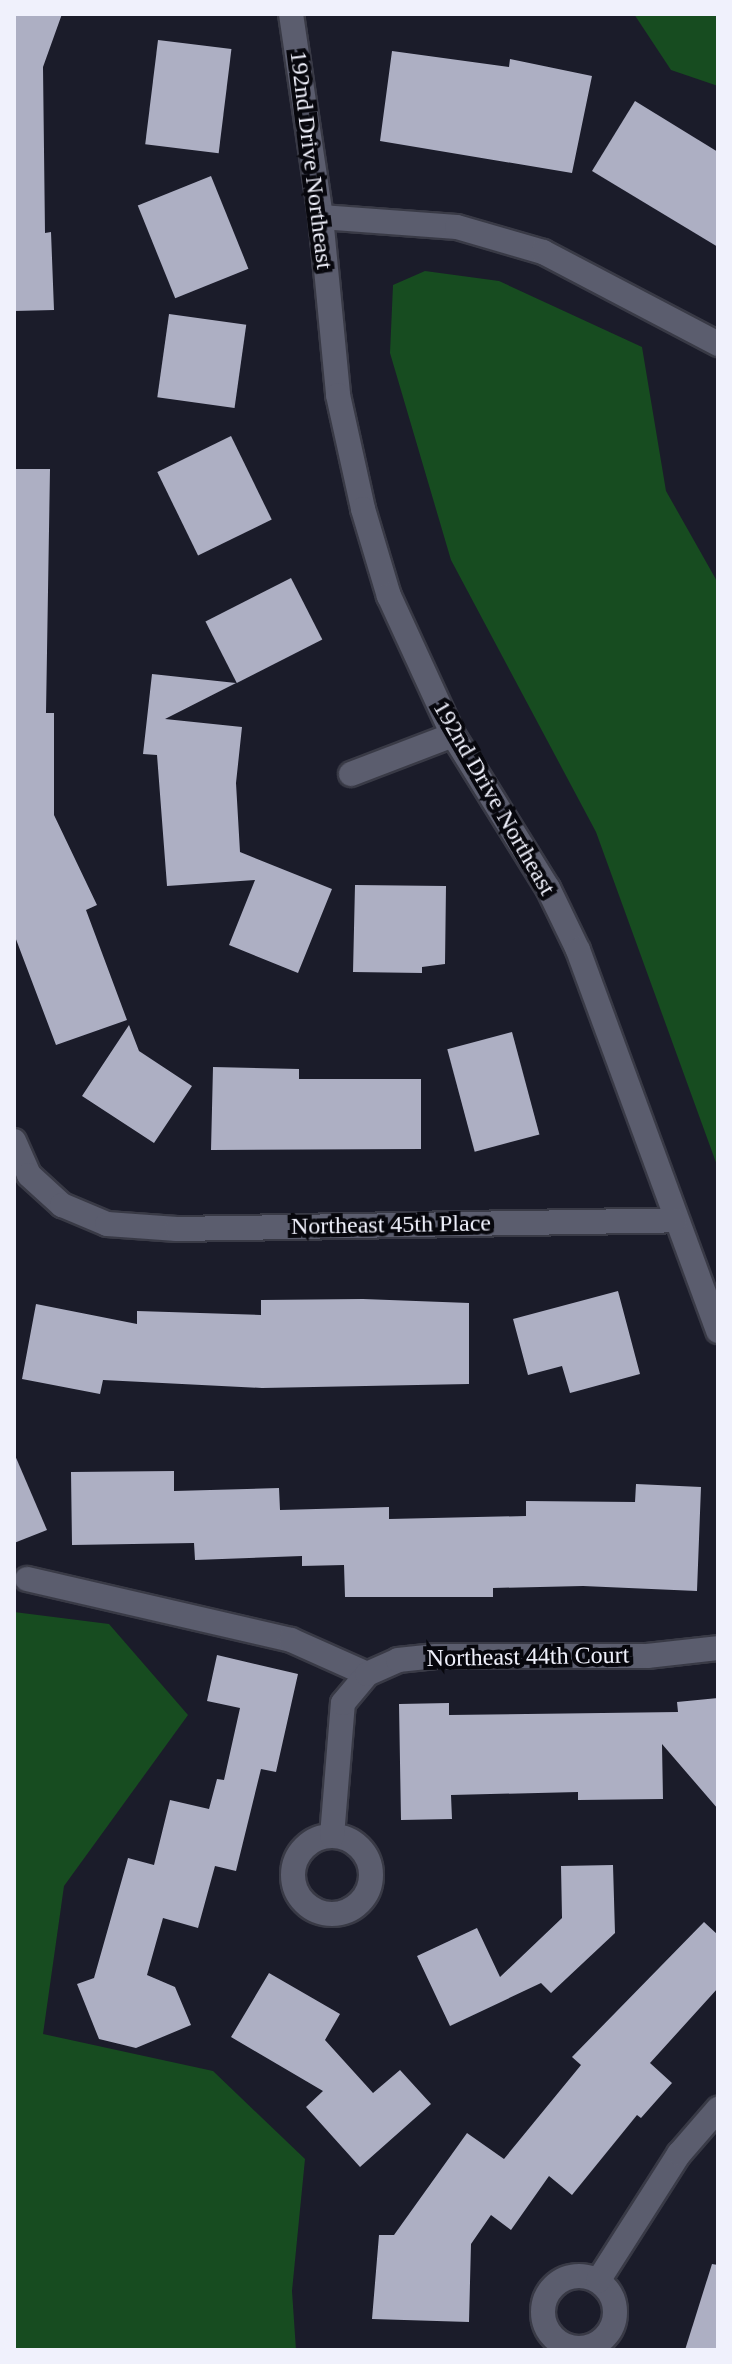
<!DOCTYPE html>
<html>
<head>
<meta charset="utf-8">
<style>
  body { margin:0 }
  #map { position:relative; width:732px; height:2364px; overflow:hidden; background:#1b1c2a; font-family:"Times New Roman",serif }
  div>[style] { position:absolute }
  .green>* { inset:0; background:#174c20 }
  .building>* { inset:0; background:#adafc3; transform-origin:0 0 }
  .roads { filter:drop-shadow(2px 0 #393a46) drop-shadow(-2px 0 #393a46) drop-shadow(0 2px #393a46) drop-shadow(0 -2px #393a46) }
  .street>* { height:24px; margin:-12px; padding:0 12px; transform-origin:12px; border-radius:12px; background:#5b5d6e }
  .street>.ring { margin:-12px; padding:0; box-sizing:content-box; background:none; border:24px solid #5b5d6e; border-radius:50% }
  span { translate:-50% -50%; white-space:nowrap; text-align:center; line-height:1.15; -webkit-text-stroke:8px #07070d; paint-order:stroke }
  .street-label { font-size:24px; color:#f0f1fc }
  .frame { position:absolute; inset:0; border:16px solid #f0f1fc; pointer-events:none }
</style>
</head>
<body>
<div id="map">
  <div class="green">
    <div style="clip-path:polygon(634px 14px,718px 14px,718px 86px,671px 70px)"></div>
    <div style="clip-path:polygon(425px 271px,499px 281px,642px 347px,666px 491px,718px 583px,718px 1168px,596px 832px,451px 560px,390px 353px,393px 285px)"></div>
    <div style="clip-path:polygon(14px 1612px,109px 1624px,188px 1715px,64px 1886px,43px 2034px,213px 2071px,305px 2159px,292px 2291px,296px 2350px,14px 2350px)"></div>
  </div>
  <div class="building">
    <div style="clip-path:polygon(14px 14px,62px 14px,43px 67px,45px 233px,51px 232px,54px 310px,14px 311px)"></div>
    <div style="left:158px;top:40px;width:74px;height:105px;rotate:7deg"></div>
    <div style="clip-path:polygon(392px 51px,509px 67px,510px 59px,592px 76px,572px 173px,380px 141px)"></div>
    <div style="clip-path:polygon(635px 101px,718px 152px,718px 247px,592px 171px)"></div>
    <div style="left:211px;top:176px;width:100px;height:79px;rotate:68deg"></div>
    <div style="left:169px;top:314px;width:78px;height:84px;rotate:8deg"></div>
    <div style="left:231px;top:436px;width:93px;height:82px;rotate:64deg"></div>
    <div style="clip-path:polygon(14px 469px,50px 469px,46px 713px,54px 713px,54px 815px,97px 905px,86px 910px,127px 1020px,56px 1045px,14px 934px)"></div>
    <div style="left:291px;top:578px;width:69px;height:96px;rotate:63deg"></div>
    <div style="clip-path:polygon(152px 674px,236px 683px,165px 719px,242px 727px,236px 783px,240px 852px,332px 889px,298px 973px,229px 945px,255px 880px,167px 886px,157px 755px,143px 754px)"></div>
    <div style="clip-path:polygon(355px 885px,446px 886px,445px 964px,422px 967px,422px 973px,353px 972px)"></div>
    <div style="clip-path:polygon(129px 1025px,139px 1051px,192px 1086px,154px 1143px,82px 1096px)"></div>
    <div style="left:512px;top:1032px;width:106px;height:67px;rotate:75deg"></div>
    <div style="clip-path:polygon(213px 1067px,299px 1069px,299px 1079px,421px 1079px,421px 1149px,211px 1150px)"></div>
    <div style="clip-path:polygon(618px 1291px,640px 1374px,570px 1393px,562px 1366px,528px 1375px,513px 1319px)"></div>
    <div style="clip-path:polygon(363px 1299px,469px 1303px,469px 1384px,262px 1388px,103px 1380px,100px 1394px,22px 1379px,36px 1304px,137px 1324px,137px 1311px,261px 1315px,261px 1300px)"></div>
    <div style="clip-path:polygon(14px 1453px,47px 1530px,14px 1543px)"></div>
    <div style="clip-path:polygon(174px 1471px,174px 1491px,279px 1488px,280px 1510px,389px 1507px,389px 1519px,526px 1516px,526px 1501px,635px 1502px,636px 1484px,701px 1487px,697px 1591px,583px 1586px,493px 1588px,493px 1597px,345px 1597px,344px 1565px,302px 1566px,302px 1556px,195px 1560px,194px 1543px,72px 1545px,71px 1472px)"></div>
    <div style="clip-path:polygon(217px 1655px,298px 1674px,276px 1772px,261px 1769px,236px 1871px,215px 1866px,198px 1928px,163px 1918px,147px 1975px,175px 1987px,191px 2025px,136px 2048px,99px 2039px,77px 1984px,94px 1978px,128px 1858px,154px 1865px,170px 1800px,209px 1809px,217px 1779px,224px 1780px,240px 1708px,207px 1701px)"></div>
    <div style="clip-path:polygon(718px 1698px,718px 1809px,662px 1744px,663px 1799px,578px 1800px,578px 1792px,451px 1795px,452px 1819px,401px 1820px,399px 1704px,449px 1703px,449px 1715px,678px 1712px,677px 1702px)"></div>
    <div style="clip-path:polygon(613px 1865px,615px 1933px,551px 1993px,541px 1983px,450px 2026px,417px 1956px,477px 1928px,500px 1977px,562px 1918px,561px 1866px)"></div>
    <div style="clip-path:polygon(704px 1922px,718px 1935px,718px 1988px,650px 2063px,672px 2083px,641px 2118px,637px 2115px,572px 2195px,549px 2176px,511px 2230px,491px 2215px,471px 2244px,469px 2322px,372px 2319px,379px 2235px,394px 2235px,467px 2133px,504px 2159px,581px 2065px,572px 2057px)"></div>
    <div style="clip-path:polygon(269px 1973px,340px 2014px,325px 2040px,373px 2093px,400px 2070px,431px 2104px,360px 2167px,306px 2107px,323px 2091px,231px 2037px)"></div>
    <div style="clip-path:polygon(712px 2264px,718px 2265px,718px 2350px,685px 2350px)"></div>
  </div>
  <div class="roads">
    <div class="street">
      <div style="left:291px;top:14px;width:205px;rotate:81.6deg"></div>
      <div style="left:321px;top:217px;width:179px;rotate:84.5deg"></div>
      <div style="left:338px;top:395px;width:117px;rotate:77.6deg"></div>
      <div style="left:363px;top:509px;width:91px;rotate:73.4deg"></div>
      <div style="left:389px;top:596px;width:153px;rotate:65.3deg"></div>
      <div style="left:453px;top:735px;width:180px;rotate:58.2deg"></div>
      <div style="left:548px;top:888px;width:69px;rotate:64.2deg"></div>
      <div style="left:578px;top:950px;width:406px;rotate:69.8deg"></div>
      <div style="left:321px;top:217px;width:136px;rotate:4.2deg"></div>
      <div style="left:457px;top:227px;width:90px;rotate:16.2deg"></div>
      <div style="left:543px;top:252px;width:198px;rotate:27.7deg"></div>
      <div style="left:351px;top:774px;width:109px;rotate:-20.9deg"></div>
      <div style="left:14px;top:1141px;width:37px;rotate:66deg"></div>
      <div style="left:29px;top:1175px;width:45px;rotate:42.3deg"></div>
      <div style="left:62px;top:1205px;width:49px;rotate:22.9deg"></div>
      <div style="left:107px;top:1224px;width:70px;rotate:4.1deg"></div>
      <div style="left:177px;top:1229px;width:498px;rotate:-1deg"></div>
      <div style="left:27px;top:1579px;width:271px;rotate:13deg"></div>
      <div style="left:291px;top:1640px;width:83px;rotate:24.1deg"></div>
      <div class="ring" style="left:293px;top:1836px;width:54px;height:54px"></div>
      <div style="left:332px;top:1836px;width:133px;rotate:-85.3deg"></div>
      <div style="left:343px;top:1703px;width:38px;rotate:-50deg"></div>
      <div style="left:367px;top:1674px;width:34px;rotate:-24deg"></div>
      <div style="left:398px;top:1660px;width:38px;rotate:-6deg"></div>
      <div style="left:436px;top:1656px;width:211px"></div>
      <div style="left:647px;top:1656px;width:71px;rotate:-6.4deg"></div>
      <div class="ring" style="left:543px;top:2276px;width:48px;height:48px"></div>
      <div style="left:598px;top:2281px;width:151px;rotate:-57.5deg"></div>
      <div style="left:679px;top:2154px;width:60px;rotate:-49.1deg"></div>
    </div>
  </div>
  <div class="street-label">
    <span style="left:311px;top:160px;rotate:83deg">192nd Drive Northeast</span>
    <span style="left:494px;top:798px;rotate:60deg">192nd Drive Northeast</span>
    <span style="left:391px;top:1225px;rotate:-1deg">Northeast 45th Place</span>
    <span style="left:528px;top:1657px;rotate:-1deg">Northeast 44th Court</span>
  </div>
  <div class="frame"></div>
</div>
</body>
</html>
